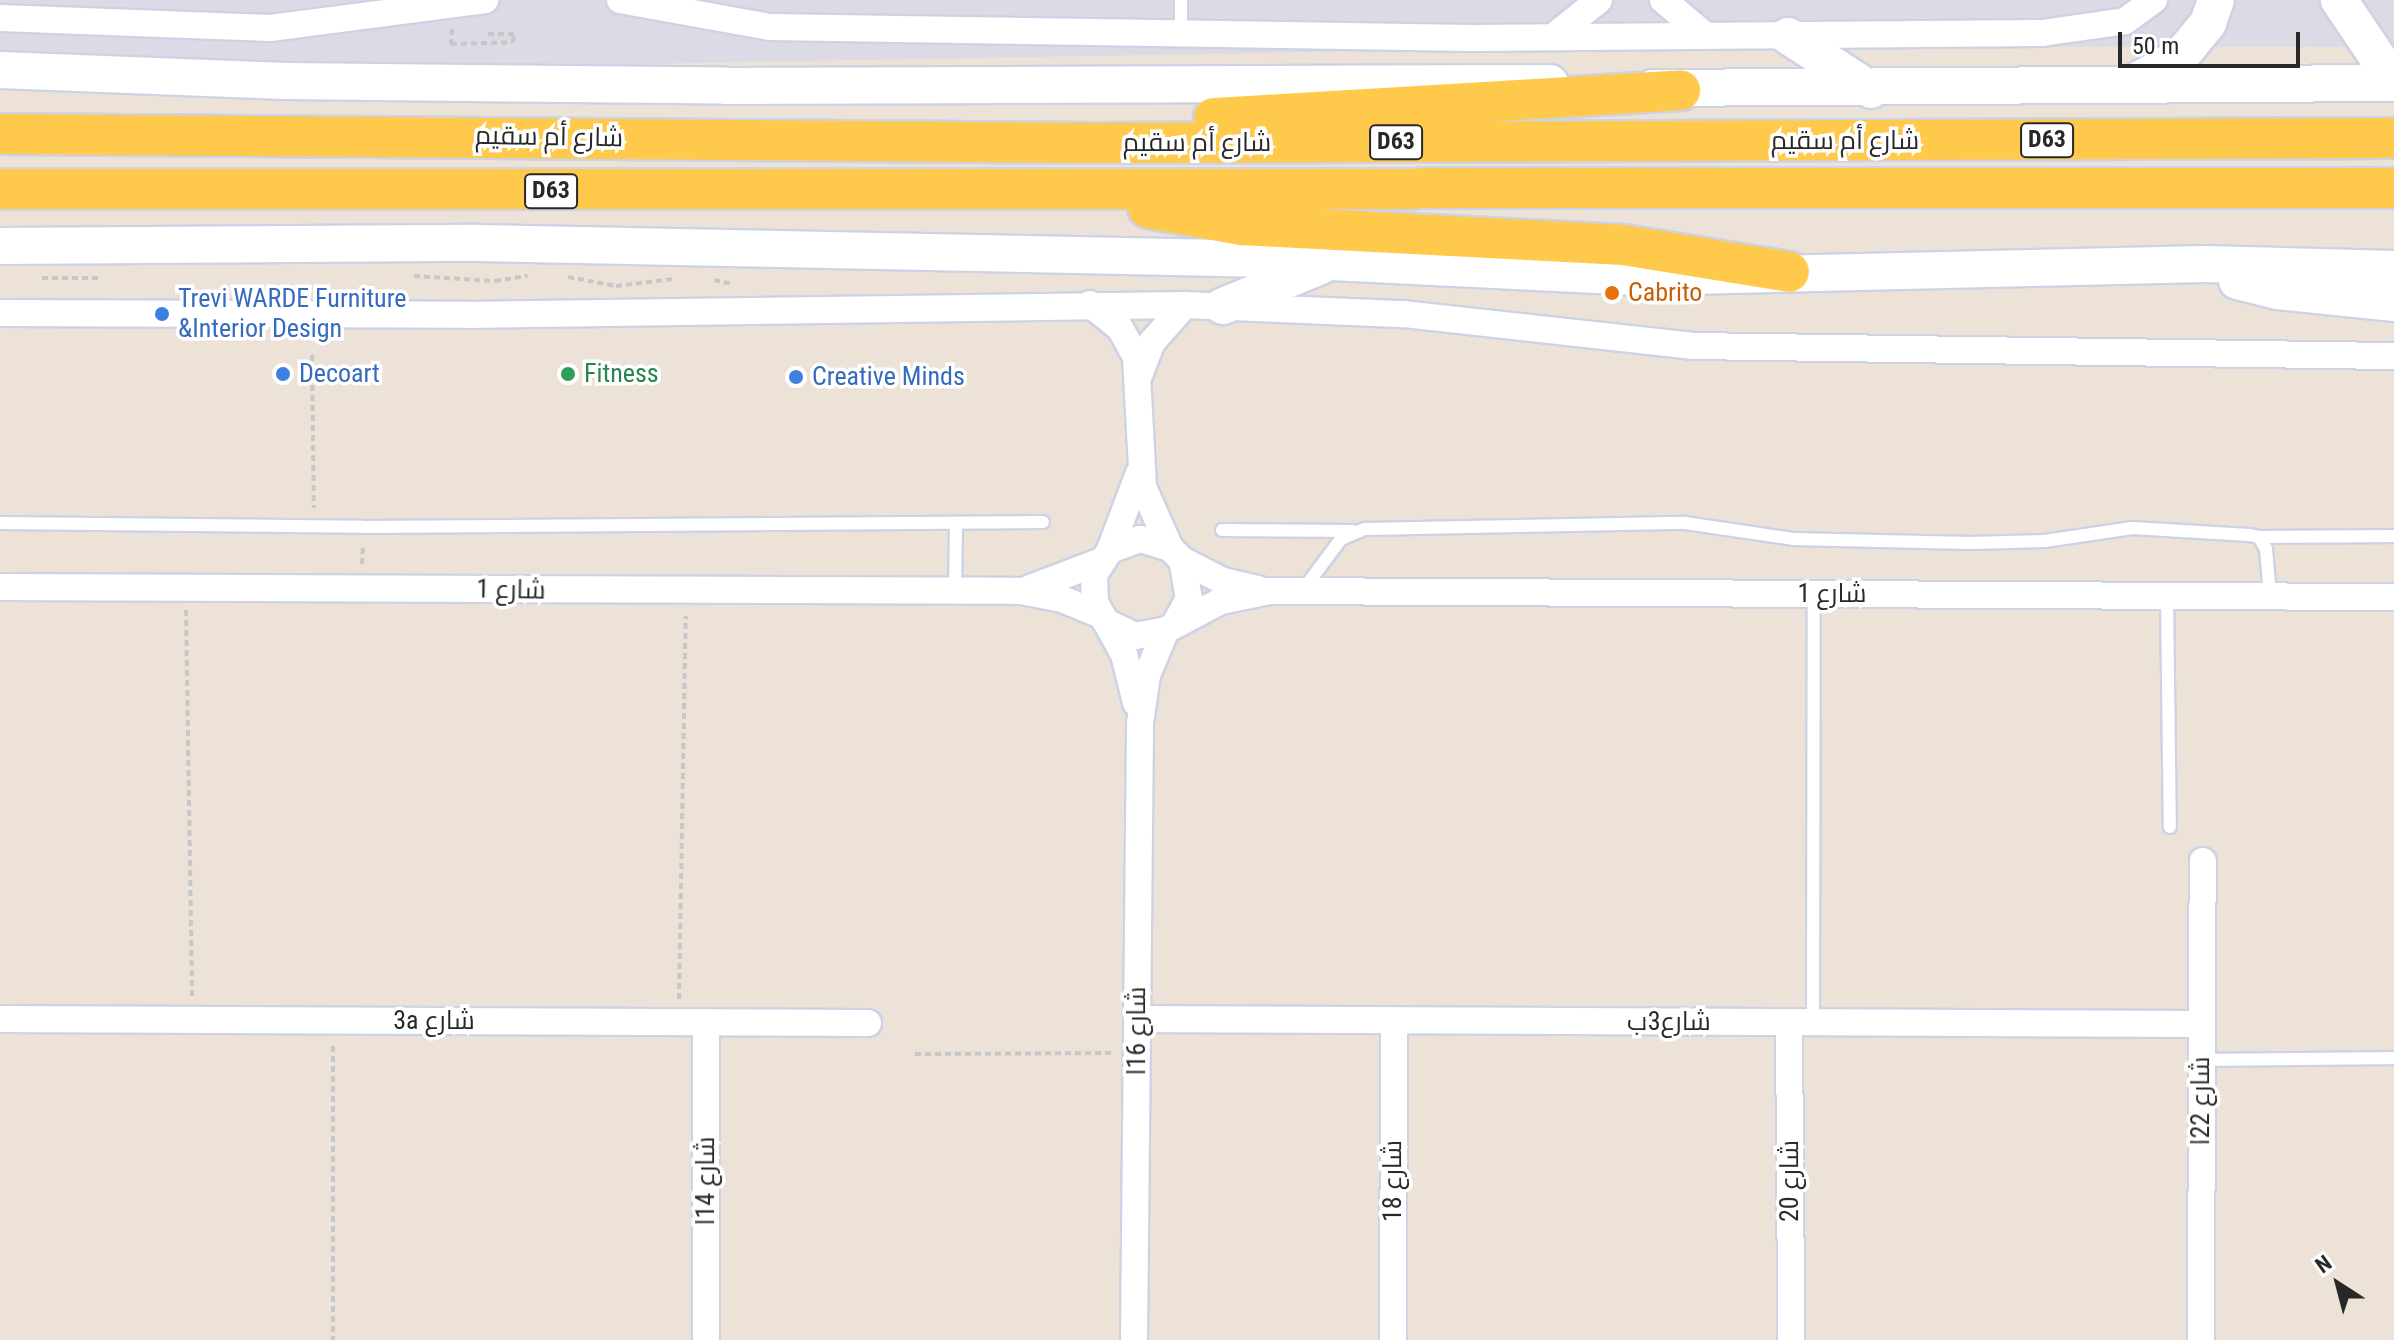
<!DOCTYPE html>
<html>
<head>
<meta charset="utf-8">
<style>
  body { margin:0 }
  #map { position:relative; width:2394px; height:1340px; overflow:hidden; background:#ede2d8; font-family:"Roboto Condensed",Cairo,sans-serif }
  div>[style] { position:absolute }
  .industrial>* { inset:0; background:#dcdae4 }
  .path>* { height:4px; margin-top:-2px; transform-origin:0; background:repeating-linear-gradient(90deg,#c7c7c7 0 6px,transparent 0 10px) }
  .roads { filter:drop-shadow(2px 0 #cdd3e4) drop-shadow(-2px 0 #cdd3e4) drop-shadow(0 2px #cdd3e4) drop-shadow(0 -2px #cdd3e4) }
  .service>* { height:12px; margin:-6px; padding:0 6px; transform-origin:6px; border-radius:6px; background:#fff }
  .minor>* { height:26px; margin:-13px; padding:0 13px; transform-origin:13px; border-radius:13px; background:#fff }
  .secondary>* { height:36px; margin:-18px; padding:0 18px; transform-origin:18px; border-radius:18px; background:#fff }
  .primary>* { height:40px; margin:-20px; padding:0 20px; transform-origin:20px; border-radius:20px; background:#ffc94b }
  .dots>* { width:22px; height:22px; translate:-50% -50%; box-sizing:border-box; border:4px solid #fff; border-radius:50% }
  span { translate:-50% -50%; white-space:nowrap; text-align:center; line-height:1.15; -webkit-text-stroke:7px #fff; paint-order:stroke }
  .shield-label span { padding:2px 6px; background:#fff; border:2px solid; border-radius:6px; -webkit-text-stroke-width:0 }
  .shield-label { font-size:24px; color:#282828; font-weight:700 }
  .street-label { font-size:26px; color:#282828 }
  .food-label { font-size:26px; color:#c56008 }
  .left { translate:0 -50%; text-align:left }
  .shop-label { font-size:26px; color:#366cbe }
  .leisure-label { font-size:26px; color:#27864d }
  .north { position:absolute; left:2298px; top:1244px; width:80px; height:80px; -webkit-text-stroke:6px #fff; paint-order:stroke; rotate:324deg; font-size:22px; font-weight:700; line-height:32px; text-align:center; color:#282828 }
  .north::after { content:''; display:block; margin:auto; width:28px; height:36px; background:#282828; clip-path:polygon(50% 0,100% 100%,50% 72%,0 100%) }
  .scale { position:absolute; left:2118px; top:32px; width:182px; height:36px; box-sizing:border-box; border:4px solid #282828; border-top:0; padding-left:10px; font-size:24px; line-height:28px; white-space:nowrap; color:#282828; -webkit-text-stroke:6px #fff; paint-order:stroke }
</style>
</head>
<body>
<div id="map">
  <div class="industrial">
    <div style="clip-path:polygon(0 0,2394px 0,2394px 47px,1661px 46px,0 75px)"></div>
  </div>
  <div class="path">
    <div style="left:452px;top:29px;width:15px;rotate:94deg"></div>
    <div style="left:451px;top:44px;width:62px;rotate:-1.8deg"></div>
    <div style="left:513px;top:42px;width:8px;rotate:-83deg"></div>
    <div style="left:514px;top:34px;width:28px;rotate:180deg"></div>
    <div style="left:414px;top:276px;width:81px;rotate:3.5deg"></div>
    <div style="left:495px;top:281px;width:33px;rotate:-9deg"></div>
    <div style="left:568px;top:277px;width:49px;rotate:10.6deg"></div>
    <div style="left:616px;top:286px;width:58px;rotate:-6.9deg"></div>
    <div style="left:42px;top:278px;width:59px"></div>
    <div style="left:714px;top:280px;width:19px;rotate:12deg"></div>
    <div style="left:312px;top:355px;width:153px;rotate:89.3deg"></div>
    <div style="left:362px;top:564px;width:19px;rotate:-87deg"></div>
    <div style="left:186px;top:610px;width:388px;rotate:89.1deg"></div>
    <div style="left:679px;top:999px;width:383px;rotate:-89deg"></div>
    <div style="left:333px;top:1046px;width:294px;rotate:90deg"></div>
    <div style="left:915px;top:1054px;width:198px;rotate:-0.3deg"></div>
  </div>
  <div class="roads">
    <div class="service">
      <div style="left:1181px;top:34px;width:34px;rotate:-90deg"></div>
      <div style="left:0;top:523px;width:363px;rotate:0.6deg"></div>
      <div style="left:363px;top:527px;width:680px;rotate:-0.42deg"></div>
      <div style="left:1222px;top:530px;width:131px;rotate:0.4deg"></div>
      <div style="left:2259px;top:537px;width:135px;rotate:-0.4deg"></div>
      <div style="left:1303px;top:590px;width:64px;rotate:-53.3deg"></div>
      <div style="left:1341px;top:539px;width:26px;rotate:-23deg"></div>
      <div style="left:1365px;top:529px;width:320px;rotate:-1.1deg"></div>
      <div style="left:1685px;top:523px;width:109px;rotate:8.4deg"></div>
      <div style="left:1793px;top:539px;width:178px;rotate:1.3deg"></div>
      <div style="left:1971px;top:543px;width:74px;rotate:-1.5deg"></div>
      <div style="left:2045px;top:541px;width:88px;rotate:-8.5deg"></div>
      <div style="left:2132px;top:528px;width:117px;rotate:3.4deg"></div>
      <div style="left:2249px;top:535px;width:10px;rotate:11deg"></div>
      <div style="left:2259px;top:537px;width:14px;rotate:60deg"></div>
      <div style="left:2266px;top:549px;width:46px;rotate:85deg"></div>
      <div style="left:955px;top:591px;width:66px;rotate:-89.1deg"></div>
      <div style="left:2167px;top:596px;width:231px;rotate:89.3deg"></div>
      <div style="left:1813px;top:1022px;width:428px;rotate:-89.9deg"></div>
      <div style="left:2201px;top:1060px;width:193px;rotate:-0.6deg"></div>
    </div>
    <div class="minor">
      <div style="left:620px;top:0;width:152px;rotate:10.2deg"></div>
      <div style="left:770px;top:27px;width:702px;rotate:0.9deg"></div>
      <div style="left:1472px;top:38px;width:570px;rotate:-0.5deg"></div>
      <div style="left:2042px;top:33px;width:84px;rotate:-8.2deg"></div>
      <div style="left:2125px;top:21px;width:36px;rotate:-36deg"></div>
      <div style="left:1663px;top:0;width:55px;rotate:39.8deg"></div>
      <div style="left:0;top:18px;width:270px;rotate:2.1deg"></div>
      <div style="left:270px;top:28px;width:217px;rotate:-7.4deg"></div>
      <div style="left:1553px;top:37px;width:59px;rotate:-38.8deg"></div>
      <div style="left:1090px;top:304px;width:38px;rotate:39deg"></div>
      <div style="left:1120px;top:328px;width:33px;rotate:61deg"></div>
      <div style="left:1136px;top:357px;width:130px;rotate:86.9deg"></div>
      <div style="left:1143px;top:487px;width:67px;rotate:66.1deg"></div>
      <div style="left:0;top:313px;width:468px;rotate:0.2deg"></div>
      <div style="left:468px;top:315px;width:717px;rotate:-0.8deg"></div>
      <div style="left:1185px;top:305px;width:219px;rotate:2.4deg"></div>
      <div style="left:1404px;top:314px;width:290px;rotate:6.3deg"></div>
      <div style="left:1692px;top:346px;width:702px;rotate:0.82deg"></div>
      <div style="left:1140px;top:373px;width:33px;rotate:-69deg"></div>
      <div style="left:1152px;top:342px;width:50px;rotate:-48.3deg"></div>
      <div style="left:1110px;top:550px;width:82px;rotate:-69.4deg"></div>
      <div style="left:1182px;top:560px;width:46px;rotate:27.1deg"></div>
      <div style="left:1223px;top:581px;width:36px;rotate:13deg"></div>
      <div style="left:0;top:587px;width:1021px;rotate:0.22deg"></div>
      <div style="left:1021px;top:591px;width:42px;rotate:11deg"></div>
      <div style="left:1062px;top:599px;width:42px;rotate:22.3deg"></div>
      <div style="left:1028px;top:589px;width:76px;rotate:-20.8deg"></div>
      <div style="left:1106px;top:622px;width:37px;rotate:61deg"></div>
      <div style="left:1124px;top:654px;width:50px;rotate:76.2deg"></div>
      <div style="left:1176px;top:622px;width:26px;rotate:-61deg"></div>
      <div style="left:1189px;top:599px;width:40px;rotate:-100deg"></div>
      <div style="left:1182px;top:560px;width:17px;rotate:-135deg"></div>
      <div style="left:1170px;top:548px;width:31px;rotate:-163deg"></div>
      <div style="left:1140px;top:539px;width:32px;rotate:160deg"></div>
      <div style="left:1110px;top:550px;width:30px;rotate:123deg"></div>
      <div style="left:1094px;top:575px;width:28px;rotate:88deg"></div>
      <div style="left:1095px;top:603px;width:22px;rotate:60deg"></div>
      <div style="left:1106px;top:622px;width:32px;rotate:26deg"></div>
      <div style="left:1135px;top:636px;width:32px;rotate:-11deg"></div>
      <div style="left:1166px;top:630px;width:62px;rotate:-27.8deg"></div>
      <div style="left:1221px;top:601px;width:50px;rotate:-11.5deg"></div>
      <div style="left:1270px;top:591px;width:1124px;rotate:0.31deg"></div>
      <div style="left:0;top:1019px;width:868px;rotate:0.26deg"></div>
      <div style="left:1137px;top:1019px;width:1065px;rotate:0.27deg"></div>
      <div style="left:1789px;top:1022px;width:318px;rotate:89.6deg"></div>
      <div style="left:706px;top:1340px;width:318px;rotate:-90deg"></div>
      <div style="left:1134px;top:1340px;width:617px;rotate:-89.44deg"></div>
      <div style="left:1140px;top:723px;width:49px;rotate:-81.7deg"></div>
      <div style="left:1147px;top:675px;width:49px;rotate:-67.1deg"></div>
      <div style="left:1393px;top:1340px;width:318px;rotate:-89.8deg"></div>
      <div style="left:2201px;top:1340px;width:479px;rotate:-89.8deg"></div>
    </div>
    <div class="secondary">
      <div style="left:2339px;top:0;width:99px;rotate:56.1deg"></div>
      <div style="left:1788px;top:36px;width:99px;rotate:33deg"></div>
      <div style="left:0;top:70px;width:285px;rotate:2.2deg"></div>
      <div style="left:285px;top:81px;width:441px;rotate:0.6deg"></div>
      <div style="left:726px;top:86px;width:824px;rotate:-0.21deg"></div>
      <div style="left:2135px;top:82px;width:53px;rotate:-29.5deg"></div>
      <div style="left:2181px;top:56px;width:43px;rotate:-50.7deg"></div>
      <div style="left:2208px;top:23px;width:24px;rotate:-71deg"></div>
      <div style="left:1653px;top:88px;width:741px;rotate:-0.39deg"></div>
      <div style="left:0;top:246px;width:477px;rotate:-0.4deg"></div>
      <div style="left:477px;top:243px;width:794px;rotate:1.15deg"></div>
      <div style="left:1271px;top:259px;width:372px;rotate:2.8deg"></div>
      <div style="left:1643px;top:277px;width:561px;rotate:-1.33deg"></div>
      <div style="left:2204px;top:264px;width:190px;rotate:1.5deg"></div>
      <div style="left:2237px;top:281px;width:42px;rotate:13.7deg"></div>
      <div style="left:2278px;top:291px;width:117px;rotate:5.9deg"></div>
      <div style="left:1223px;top:306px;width:106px;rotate:-22.2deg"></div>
    </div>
    <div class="primary">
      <div style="left:1214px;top:118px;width:467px;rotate:-3.4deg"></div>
      <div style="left:0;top:134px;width:1092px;rotate:0.47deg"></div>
      <div style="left:1092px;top:143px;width:1302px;rotate:-0.22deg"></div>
      <div style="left:0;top:189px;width:2394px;rotate:-0.02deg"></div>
      <div style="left:1148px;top:208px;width:95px;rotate:10.4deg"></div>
      <div style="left:1241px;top:225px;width:383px;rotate:3deg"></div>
      <div style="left:1623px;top:245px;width:168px;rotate:9.2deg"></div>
    </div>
  </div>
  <div class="dots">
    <div style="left:1612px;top:293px;background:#e8710a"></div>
    <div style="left:162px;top:314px;background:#3f7fe0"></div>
    <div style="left:283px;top:374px;background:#3f7fe0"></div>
    <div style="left:568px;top:374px;background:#2e9e5b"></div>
    <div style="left:796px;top:377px;background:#3f7fe0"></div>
  </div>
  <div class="shield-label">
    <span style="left:2047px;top:140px">D63</span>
    <span style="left:1396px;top:142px">D63</span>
    <span style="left:551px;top:191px">D63</span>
  </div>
  <div class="street-label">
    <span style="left:549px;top:137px;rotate:1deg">شارع أم سقيم</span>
    <span style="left:1845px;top:141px">شارع أم سقيم</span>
    <span style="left:1197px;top:143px">شارع أم سقيم</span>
    <span style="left:511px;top:590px;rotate:1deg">شارع 1</span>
    <span style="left:1832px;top:594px">شارع 1</span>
    <span style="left:434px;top:1021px">3a شارع</span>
    <span style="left:1669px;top:1022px">شارع3ب</span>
    <span style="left:1137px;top:1031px;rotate:-90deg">شارع 16ا</span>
    <span style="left:2201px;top:1101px;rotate:-90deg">شارع 22ا</span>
    <span style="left:706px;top:1181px;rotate:-90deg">شارع 14ا</span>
    <span style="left:1393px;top:1181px;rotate:-90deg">شارع 18</span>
    <span style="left:1790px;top:1181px;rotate:-90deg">شارع 20</span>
  </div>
  <div class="food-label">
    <span class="left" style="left:1628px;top:293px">Cabrito</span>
  </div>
  <div class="shop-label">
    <span class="left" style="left:178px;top:314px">Trevi WARDE Furniture<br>&amp;Interior Design</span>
    <span class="left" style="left:299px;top:374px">Decoart</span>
    <span class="left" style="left:812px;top:377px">Creative Minds</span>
  </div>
  <div class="leisure-label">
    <span class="left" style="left:584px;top:374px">Fitness</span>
  </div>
  <div class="north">N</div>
  <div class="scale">50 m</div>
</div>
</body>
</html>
